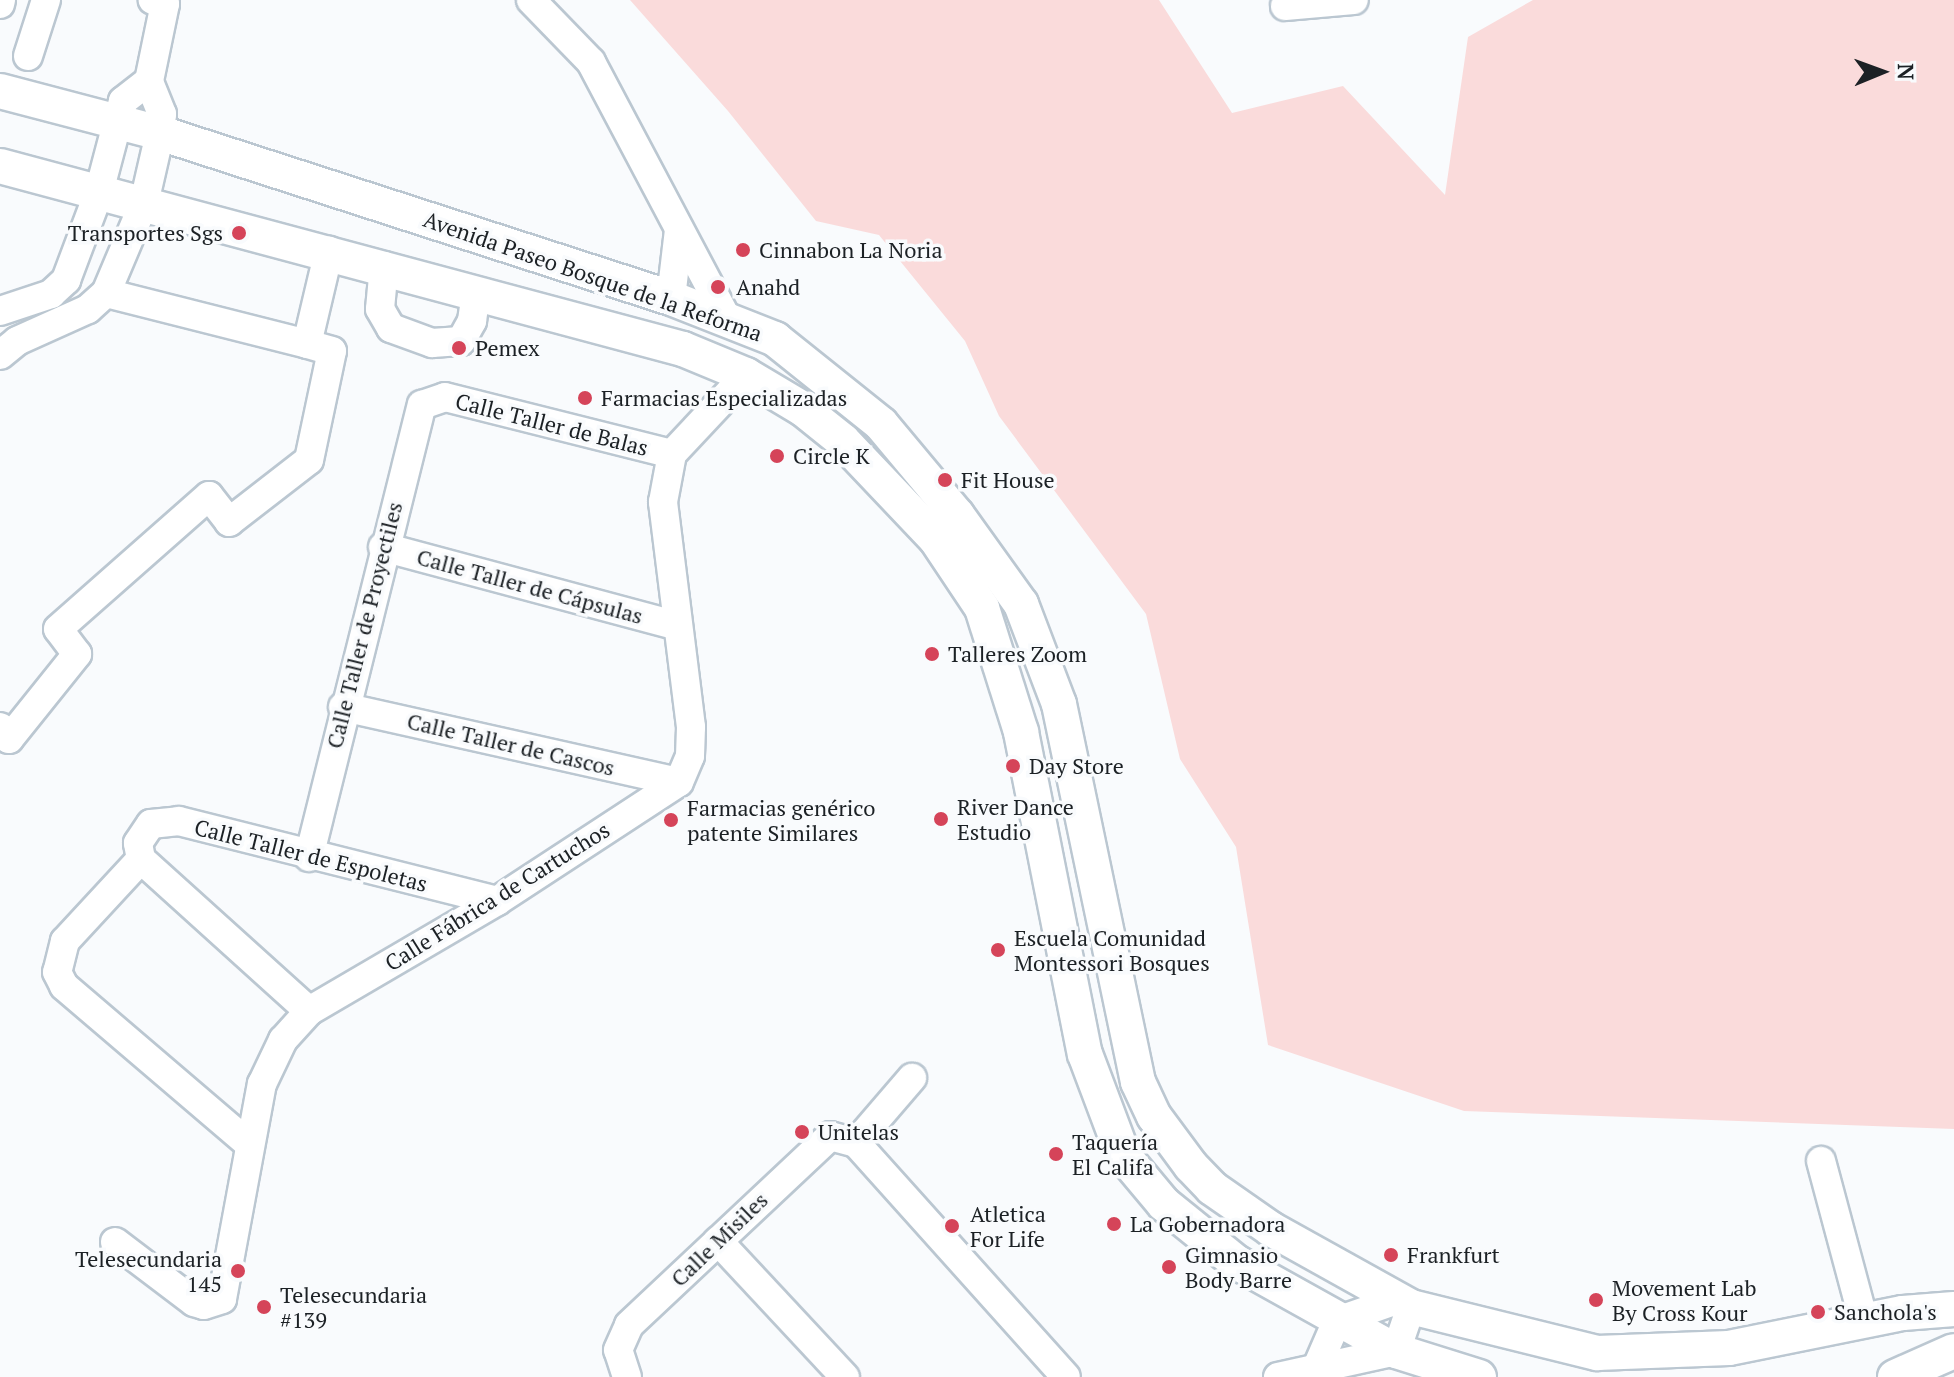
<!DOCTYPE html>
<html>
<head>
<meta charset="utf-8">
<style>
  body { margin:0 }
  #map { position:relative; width:1954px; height:1377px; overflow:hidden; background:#f9fbfd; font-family:"PT Serif",serif }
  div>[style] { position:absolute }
  .green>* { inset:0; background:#fadbdb }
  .roads { filter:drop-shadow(2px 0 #bbc7d1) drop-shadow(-2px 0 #bbc7d1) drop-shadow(0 2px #bbc7d1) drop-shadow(0 -2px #bbc7d1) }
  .minor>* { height:28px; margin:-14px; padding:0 14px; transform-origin:14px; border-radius:14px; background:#fff }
  .major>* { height:34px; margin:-17px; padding:0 17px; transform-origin:17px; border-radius:17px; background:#fff }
  .dots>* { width:22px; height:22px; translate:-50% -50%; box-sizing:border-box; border:4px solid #f9fbfd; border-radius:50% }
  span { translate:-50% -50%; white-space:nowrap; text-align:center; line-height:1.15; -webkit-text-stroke:7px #f9fbfd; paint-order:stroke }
  .poi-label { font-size:22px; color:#1c2125 }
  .right { translate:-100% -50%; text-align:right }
  .left { translate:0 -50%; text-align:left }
  .street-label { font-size:22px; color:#1c2125 }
  .north { position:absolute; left:1842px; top:32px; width:80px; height:80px; -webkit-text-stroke:6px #f9fbfd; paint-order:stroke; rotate:89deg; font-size:22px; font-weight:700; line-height:32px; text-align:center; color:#1c2125 }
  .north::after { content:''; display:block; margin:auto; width:28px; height:36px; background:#1c2125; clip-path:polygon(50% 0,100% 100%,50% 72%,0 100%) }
</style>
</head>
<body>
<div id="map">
  <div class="green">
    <div style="clip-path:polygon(630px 0,1159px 0,1232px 113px,1343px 86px,1445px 195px,1468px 37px,1533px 0,1954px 0,1954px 1129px,1464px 1111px,1268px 1045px,1236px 847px,1180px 759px,1146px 614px,999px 416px,965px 341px,879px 235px,816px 221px,728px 111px)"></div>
  </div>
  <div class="roads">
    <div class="minor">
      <div style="left:531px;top:0;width:86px;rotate:45.9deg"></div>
      <div style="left:591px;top:62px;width:293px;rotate:62.1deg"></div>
      <div style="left:0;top:4px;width:4px;rotate:-76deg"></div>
      <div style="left:1285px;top:6px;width:69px;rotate:-5deg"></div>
      <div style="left:28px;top:56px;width:59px;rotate:-72.2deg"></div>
      <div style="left:384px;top:266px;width:43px;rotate:95.3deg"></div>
      <div style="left:380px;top:309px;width:22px;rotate:60deg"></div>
      <div style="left:391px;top:328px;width:44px;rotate:20.1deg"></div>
      <div style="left:432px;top:343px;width:29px;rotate:-4deg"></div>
      <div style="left:461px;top:341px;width:23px;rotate:-61deg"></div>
      <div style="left:472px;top:321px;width:29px;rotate:-82deg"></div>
      <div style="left:106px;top:293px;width:207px;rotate:14.2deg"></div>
      <div style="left:307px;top:344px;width:96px;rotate:-76.7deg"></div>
      <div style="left:671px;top:298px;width:68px;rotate:-83.3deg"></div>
      <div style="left:0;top:311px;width:54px;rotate:-18.4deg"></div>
      <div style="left:51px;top:294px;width:21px;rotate:-43deg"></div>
      <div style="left:66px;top:280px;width:94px;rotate:-69.4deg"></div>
      <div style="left:99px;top:192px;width:94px;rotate:-75.2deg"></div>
      <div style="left:123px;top:101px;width:33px;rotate:-38deg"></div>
      <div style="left:0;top:355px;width:22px;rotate:-39deg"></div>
      <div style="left:17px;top:341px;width:78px;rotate:-24.3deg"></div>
      <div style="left:88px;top:309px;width:24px;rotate:-42deg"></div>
      <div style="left:106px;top:293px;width:98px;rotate:-67.1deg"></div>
      <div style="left:144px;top:203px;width:72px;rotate:-77.1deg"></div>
      <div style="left:160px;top:133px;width:19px;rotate:-84deg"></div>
      <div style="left:162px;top:114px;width:35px;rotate:-112deg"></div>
      <div style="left:149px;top:81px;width:79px;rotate:-78.3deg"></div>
      <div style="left:165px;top:4px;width:13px;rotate:-162deg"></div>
      <div style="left:383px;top:547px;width:304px;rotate:15deg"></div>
      <div style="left:343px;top:707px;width:344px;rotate:12.6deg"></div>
      <div style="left:0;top:727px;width:15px;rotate:53deg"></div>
      <div style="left:9px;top:739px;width:109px;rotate:-51.3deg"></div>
      <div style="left:77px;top:654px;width:31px;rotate:-127deg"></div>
      <div style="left:58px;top:629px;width:201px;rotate:-41.4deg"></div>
      <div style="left:209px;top:496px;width:33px;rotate:52deg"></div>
      <div style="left:229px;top:522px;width:101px;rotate:-37.8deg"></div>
      <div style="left:309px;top:460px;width:111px;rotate:-78.1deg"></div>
      <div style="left:332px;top:351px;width:26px;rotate:-164deg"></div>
      <div style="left:309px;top:857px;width:466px;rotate:-76deg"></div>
      <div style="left:422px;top:405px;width:24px;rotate:-19deg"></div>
      <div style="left:445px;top:397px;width:234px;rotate:14.1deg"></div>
      <div style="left:141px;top:859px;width:112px;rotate:132.8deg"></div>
      <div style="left:65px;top:941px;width:32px;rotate:104deg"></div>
      <div style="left:57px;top:972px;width:16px;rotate:63deg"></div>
      <div style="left:64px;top:986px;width:243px;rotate:40.5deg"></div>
      <div style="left:309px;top:1011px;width:227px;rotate:-137.9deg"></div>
      <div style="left:141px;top:859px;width:16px;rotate:-101deg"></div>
      <div style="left:138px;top:843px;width:23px;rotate:-56deg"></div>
      <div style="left:151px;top:824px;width:28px;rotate:-6deg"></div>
      <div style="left:179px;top:821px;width:328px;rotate:14.1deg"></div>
      <div style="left:856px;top:1143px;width:86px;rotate:-49.3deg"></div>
      <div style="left:1821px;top:1161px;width:166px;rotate:75deg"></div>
      <div style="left:718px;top:1241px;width:186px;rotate:47deg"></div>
      <div style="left:115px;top:1242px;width:99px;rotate:37.2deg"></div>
      <div style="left:194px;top:1302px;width:10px;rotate:17deg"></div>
      <div style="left:204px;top:1305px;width:19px;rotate:-18deg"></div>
      <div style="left:222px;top:1299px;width:219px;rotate:-79.5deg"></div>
      <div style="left:262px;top:1084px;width:49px;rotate:-64.5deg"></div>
      <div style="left:283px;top:1040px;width:39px;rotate:-48deg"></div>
      <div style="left:309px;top:1011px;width:218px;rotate:-30.3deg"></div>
      <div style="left:497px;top:901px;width:217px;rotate:-33.2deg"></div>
      <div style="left:679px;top:782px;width:28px;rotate:-67deg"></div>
      <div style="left:690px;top:756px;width:29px;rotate:-88deg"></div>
      <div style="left:691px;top:727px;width:227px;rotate:-97.1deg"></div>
      <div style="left:663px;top:502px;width:49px;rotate:-79.4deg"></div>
      <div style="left:672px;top:454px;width:108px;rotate:-46.9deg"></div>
      <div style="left:1317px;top:1367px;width:50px;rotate:-66.5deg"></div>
      <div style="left:1337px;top:1321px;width:64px;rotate:-19.3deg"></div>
      <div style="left:627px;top:1377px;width:28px;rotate:-108deg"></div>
      <div style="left:618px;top:1350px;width:27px;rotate:-66deg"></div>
      <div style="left:629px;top:1325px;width:276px;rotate:-43.2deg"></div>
      <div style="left:830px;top:1136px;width:27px;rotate:15deg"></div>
      <div style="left:856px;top:1143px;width:314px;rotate:48.1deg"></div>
      <div style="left:1278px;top:1377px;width:121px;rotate:-12.4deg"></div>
      <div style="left:1396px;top:1351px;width:46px;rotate:-71.2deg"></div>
    </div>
    <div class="major">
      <div style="left:0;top:91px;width:165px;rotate:14.7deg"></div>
      <div style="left:160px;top:133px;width:537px;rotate:17.9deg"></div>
      <div style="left:671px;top:298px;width:112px;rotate:21.5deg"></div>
      <div style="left:775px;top:339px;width:136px;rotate:38.7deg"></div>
      <div style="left:881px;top:424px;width:119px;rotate:50.1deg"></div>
      <div style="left:957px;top:515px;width:110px;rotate:54.3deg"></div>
      <div style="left:1021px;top:604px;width:107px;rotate:69.2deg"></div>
      <div style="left:1059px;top:704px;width:386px;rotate:78.2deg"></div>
      <div style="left:1138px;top:1082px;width:38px;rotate:65deg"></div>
      <div style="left:1154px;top:1116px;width:62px;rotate:53.5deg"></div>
      <div style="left:1191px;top:1166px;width:30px;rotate:46deg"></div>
      <div style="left:1212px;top:1188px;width:72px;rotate:34.8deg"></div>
      <div style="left:1271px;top:1229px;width:160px;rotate:29.1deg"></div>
      <div style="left:1411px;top:1307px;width:192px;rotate:13.9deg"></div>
      <div style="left:1597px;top:1353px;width:132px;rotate:-2.2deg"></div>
      <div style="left:1729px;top:1348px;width:177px;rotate:-11.4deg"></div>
      <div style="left:1903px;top:1313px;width:51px;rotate:-4.5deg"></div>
      <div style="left:0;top:166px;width:707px;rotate:15deg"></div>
      <div style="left:683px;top:349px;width:68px;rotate:22.4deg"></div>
      <div style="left:746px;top:375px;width:66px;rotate:30.8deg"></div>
      <div style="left:803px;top:409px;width:51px;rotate:38.7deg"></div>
      <div style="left:843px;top:441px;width:135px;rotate:46.5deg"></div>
      <div style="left:936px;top:539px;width:83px;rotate:56.3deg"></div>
      <div style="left:982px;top:608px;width:130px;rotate:72.5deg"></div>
      <div style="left:1021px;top:732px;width:328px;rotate:78.8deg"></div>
      <div style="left:1085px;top:1054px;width:108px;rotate:69.4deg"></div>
      <div style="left:1123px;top:1155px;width:64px;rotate:50.1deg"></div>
      <div style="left:1164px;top:1204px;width:92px;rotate:38.9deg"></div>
      <div style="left:1236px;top:1262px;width:183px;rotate:29.1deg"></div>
      <div style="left:1396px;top:1351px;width:87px;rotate:17.4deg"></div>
      <div style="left:1895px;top:1377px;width:64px;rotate:-23.8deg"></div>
    </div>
  </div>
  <div class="dots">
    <div style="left:239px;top:233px;background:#d54459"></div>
    <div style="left:743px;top:250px;background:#d54459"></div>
    <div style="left:718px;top:287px;background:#d54459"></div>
    <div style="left:459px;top:348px;background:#d54459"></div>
    <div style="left:585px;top:398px;background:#d54459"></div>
    <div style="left:777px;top:456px;background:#d54459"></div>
    <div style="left:945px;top:480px;background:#d54459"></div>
    <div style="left:932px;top:654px;background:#d54459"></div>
    <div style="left:1013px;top:766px;background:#d54459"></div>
    <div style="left:941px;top:819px;background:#d54459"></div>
    <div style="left:671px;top:820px;background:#d54459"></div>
    <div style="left:998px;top:950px;background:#d54459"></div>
    <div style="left:802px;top:1132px;background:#d54459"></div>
    <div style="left:1056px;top:1154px;background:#d54459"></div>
    <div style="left:1114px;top:1224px;background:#d54459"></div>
    <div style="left:952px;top:1226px;background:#d54459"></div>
    <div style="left:1391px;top:1255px;background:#d54459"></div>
    <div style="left:1169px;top:1267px;background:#d54459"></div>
    <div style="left:238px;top:1271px;background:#d54459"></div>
    <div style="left:1596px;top:1300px;background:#d54459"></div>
    <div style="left:264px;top:1307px;background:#d54459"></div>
    <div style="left:1818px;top:1312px;background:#d54459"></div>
  </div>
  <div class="poi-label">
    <span class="right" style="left:223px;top:233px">Transportes Sgs</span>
    <span class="left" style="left:759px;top:250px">Cinnabon La Noria</span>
    <span class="left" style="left:736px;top:287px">Anahd</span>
    <span class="left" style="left:475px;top:348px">Pemex</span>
    <span class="left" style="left:601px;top:398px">Farmacias Especializadas</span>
    <span class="left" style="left:793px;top:456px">Circle K</span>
    <span class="left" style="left:961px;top:480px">Fit House</span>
    <span class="left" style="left:948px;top:654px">Talleres Zoom</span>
    <span class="left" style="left:1029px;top:766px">Day Store</span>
    <span class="left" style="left:957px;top:819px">River Dance<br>Estudio</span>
    <span class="left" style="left:687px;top:820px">Farmacias genérico<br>patente Similares</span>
    <span class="left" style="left:1014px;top:950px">Escuela Comunidad<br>Montessori Bosques</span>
    <span class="left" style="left:818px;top:1132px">Unitelas</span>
    <span class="left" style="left:1072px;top:1154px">Taquería<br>El Califa</span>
    <span class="left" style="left:970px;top:1226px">Atletica<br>For Life</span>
    <span class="left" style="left:1130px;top:1224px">La Gobernadora</span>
    <span class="left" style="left:1185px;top:1267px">Gimnasio<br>Body Barre</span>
    <span class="left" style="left:1407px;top:1255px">Frankfurt</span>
    <span class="right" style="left:222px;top:1271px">Telesecundaria<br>145</span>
    <span class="left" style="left:1612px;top:1300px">Movement Lab<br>By Cross Kour</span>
    <span class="left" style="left:280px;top:1307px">Telesecundaria<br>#139</span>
    <span class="left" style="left:1834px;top:1312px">Sanchola's</span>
  </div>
  <div class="street-label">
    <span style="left:593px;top:276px;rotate:19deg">Avenida Paseo Bosque de la Reforma</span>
    <span style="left:552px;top:424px;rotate:14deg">Calle Taller de Balas</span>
    <span style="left:530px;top:586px;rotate:15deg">Calle Taller de Cápsulas</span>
    <span style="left:364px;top:625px;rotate:-76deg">Calle Taller de Proyectiles</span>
    <span style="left:511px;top:744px;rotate:13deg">Calle Taller de Cascos</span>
    <span style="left:311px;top:855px;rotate:14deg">Calle Taller de Espoletas</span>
    <span style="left:497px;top:896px;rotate:-32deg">Calle Fábrica de Cartuchos</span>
    <span style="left:719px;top:1239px;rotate:-44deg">Calle Misiles</span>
  </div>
  <div class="north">N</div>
</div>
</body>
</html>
